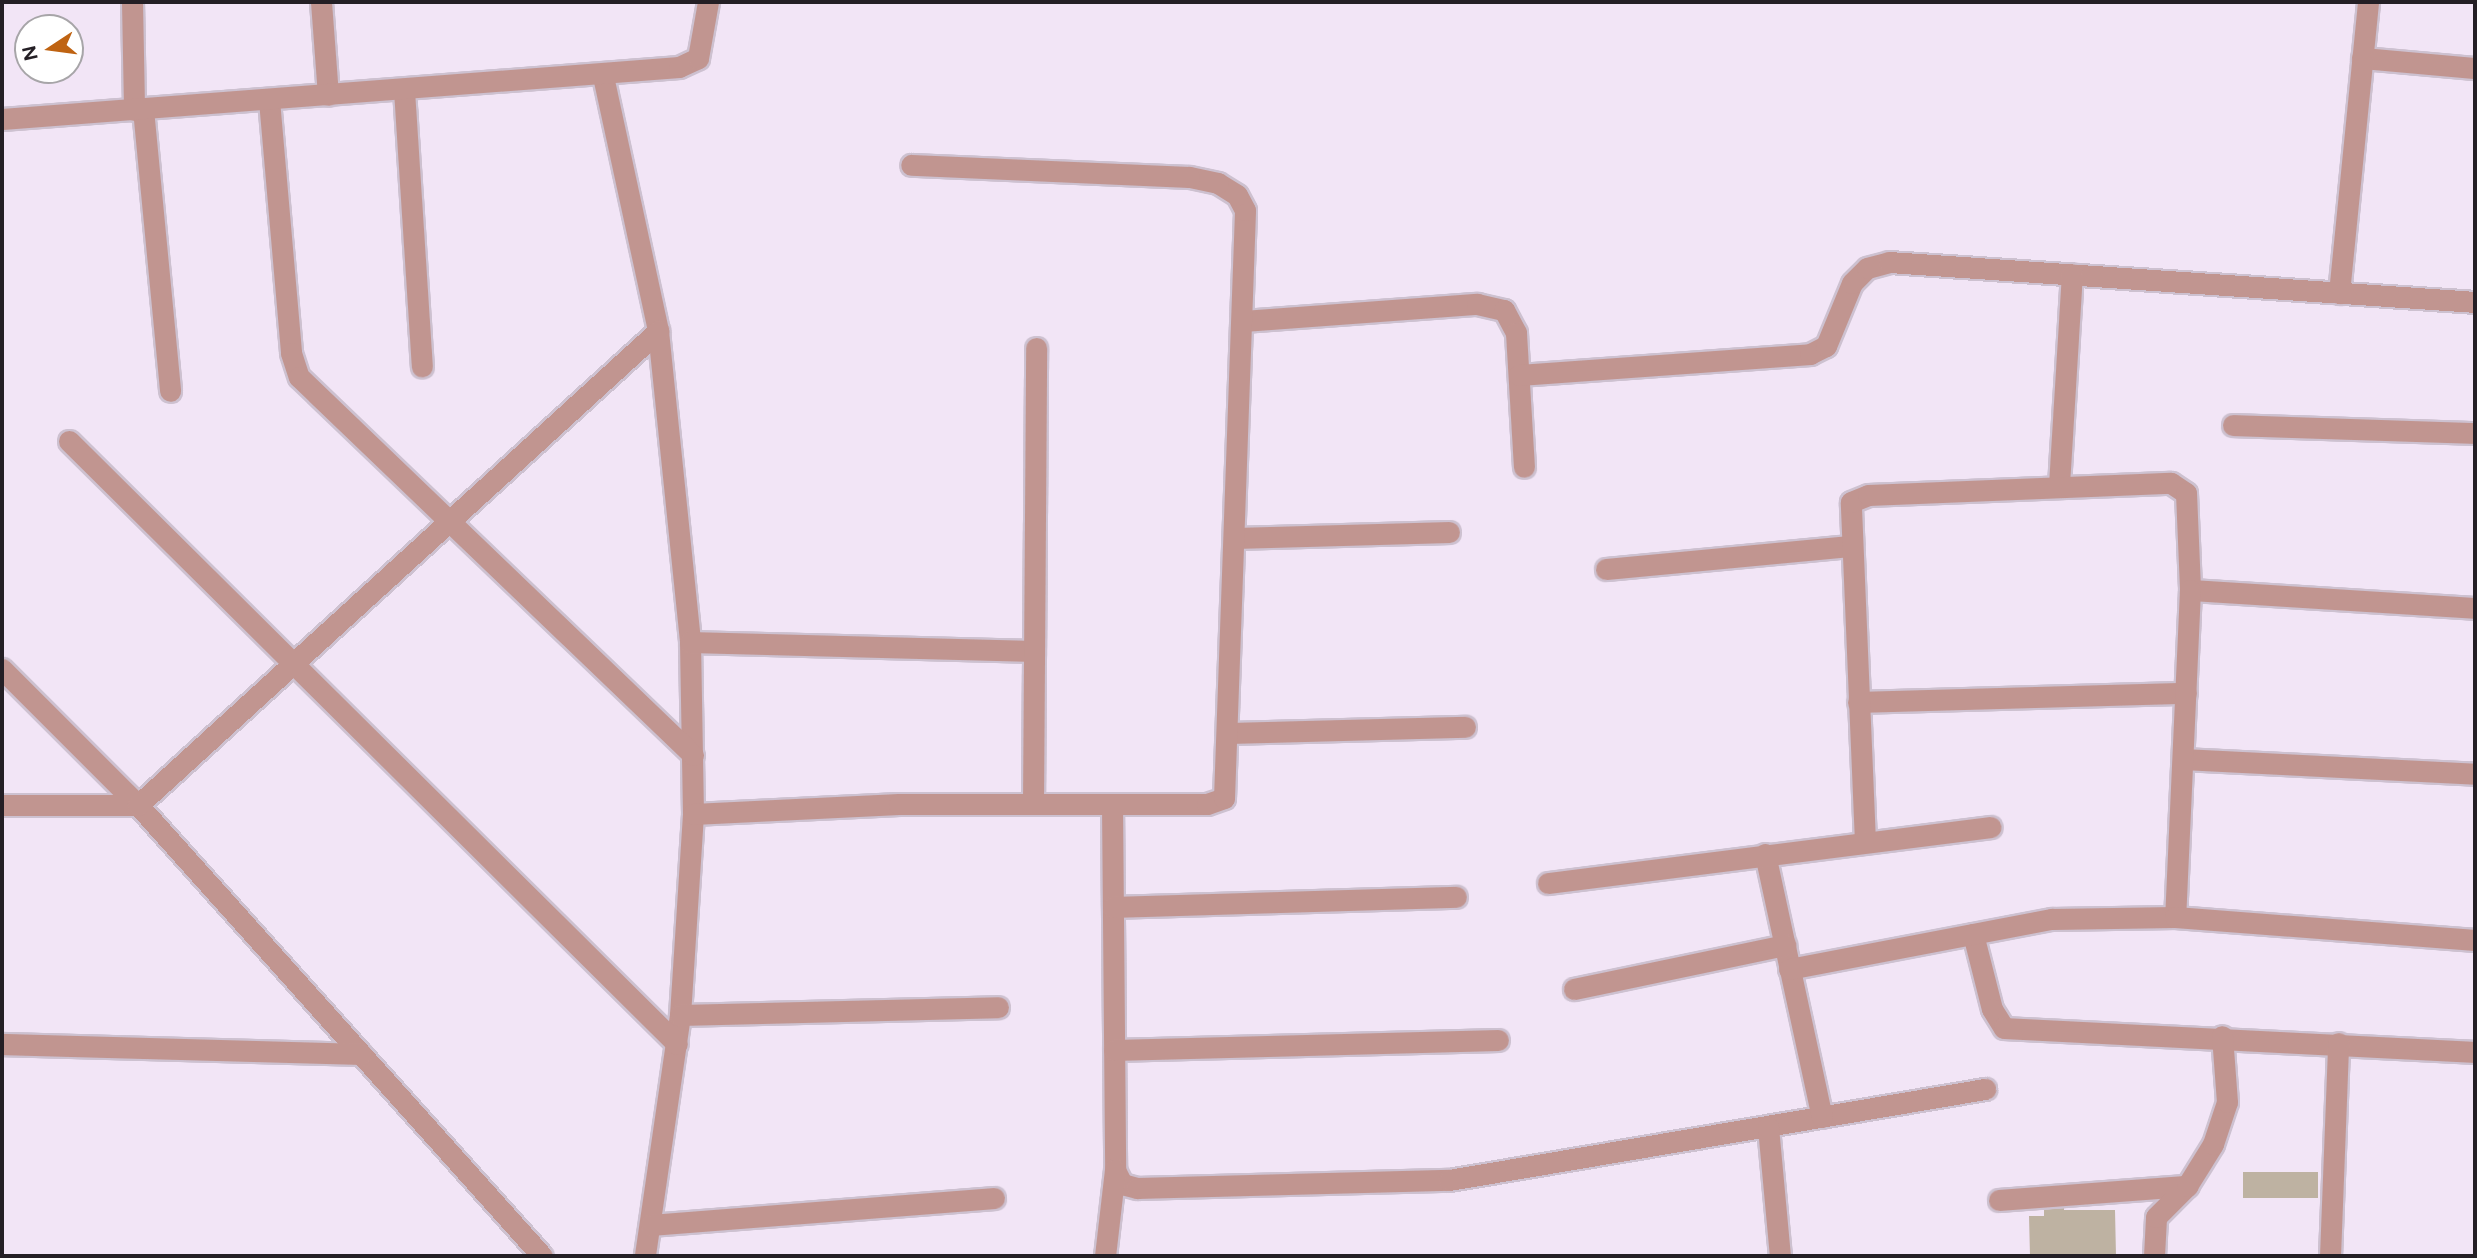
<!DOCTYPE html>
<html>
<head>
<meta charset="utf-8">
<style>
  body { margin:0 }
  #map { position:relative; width:2477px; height:1258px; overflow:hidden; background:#f2e5f6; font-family:Figtree,sans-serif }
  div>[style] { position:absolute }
  .building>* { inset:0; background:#beb2a2; transform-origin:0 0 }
  .roads { filter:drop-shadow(2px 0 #cdc1d0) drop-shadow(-2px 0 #cdc1d0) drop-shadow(0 2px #cdc1d0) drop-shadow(0 -2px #cdc1d0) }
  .minor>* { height:21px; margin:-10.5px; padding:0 10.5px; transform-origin:10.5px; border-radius:10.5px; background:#c19590 }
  span { translate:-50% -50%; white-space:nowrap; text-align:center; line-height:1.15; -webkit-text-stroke:5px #fff; paint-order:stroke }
  .frame { position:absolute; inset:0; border:4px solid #241f25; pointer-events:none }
  .north { position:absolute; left:14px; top:14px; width:70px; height:70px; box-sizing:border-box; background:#fff; border:2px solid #a7a5a8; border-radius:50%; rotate:257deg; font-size:19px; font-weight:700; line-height:28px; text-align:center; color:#241f25 }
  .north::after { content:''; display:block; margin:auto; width:24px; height:32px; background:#bf6312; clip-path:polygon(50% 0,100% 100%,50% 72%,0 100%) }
</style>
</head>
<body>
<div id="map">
  <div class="building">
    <div style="left:2243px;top:1172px;width:75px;height:26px"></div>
    <div style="clip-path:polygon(2064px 1198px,2064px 1210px,2115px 1210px,2116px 1256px,2030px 1256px,2029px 1216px,2044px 1216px,2044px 1207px)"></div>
  </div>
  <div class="roads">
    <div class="minor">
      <div style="left:132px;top:2px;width:108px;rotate:88.9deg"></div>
      <div style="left:321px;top:2px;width:93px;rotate:85.7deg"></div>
      <div style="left:2362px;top:58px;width:113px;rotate:5.1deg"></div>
      <div style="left:603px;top:76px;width:261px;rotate:77.8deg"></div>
      <div style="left:658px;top:331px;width:313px;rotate:84.1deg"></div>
      <div style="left:690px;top:642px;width:172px;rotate:89deg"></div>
      <div style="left:693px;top:814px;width:201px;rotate:93.7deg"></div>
      <div style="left:680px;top:1015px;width:244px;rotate:98.3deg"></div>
      <div style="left:404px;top:90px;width:277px;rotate:86.3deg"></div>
      <div style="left:269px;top:100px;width:254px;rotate:85deg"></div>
      <div style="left:291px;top:353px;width:25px;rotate:72deg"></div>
      <div style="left:299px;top:377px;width:546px;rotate:43.81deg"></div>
      <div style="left:143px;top:109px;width:283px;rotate:84.5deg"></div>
      <div style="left:2px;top:119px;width:679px;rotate:-4.39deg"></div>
      <div style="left:679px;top:67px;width:21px;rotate:-25deg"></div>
      <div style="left:698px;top:58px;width:57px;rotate:-79.9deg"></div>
      <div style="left:2339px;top:293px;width:292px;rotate:-84.3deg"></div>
      <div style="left:1243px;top:321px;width:235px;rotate:-4.2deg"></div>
      <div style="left:1477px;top:304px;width:28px;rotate:13deg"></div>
      <div style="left:1504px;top:310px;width:26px;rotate:62deg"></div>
      <div style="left:1516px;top:333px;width:134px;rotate:86.6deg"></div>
      <div style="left:1519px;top:375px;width:292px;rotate:-4.1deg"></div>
      <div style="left:1810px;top:354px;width:18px;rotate:-27deg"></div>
      <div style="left:1826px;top:346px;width:68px;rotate:-67.6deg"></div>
      <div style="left:1852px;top:283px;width:21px;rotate:-45deg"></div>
      <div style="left:1867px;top:268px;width:23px;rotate:-15deg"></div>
      <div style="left:1889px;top:262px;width:587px;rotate:3.9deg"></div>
      <div style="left:2233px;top:425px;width:242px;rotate:1.9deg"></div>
      <div style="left:69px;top:441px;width:856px;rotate:44.76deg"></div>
      <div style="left:2059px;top:485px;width:211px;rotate:-86.5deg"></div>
      <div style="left:1236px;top:538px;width:213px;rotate:-1.6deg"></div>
      <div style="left:1606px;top:569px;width:245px;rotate:-5.4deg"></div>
      <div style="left:2190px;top:590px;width:286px;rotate:3.6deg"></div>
      <div style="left:690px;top:642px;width:344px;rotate:1.5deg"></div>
      <div style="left:2px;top:669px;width:192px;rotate:45deg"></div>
      <div style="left:138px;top:805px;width:605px;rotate:48.15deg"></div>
      <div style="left:1858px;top:702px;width:328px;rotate:-1.6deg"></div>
      <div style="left:1230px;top:733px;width:235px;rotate:-1.5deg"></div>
      <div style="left:2183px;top:759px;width:292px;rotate:2.9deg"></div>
      <div style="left:1033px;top:804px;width:456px;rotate:-89.6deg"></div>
      <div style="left:1112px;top:804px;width:366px;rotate:89.5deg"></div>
      <div style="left:1115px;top:1170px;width:16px;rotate:63deg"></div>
      <div style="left:1122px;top:1184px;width:16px;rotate:15deg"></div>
      <div style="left:1137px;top:1188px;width:312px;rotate:-1.5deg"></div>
      <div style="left:1449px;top:1180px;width:544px;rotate:-9.64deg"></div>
      <div style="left:2px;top:805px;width:136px"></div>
      <div style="left:138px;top:805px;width:704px;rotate:-42.35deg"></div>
      <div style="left:693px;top:814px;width:206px;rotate:-2.8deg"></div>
      <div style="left:899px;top:804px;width:308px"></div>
      <div style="left:1207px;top:804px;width:18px;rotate:-19deg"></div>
      <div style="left:1224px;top:798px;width:588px;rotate:-87.95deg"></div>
      <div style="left:1245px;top:210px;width:17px;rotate:-118deg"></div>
      <div style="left:1237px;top:195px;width:22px;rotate:-148deg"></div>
      <div style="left:1218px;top:183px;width:30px;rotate:-168deg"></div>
      <div style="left:1189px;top:177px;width:278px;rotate:-177.5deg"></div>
      <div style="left:1865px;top:842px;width:340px;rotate:-92.4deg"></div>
      <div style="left:1851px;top:502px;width:18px;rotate:-22deg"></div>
      <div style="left:1868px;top:495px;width:303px;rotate:-2.3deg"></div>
      <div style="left:2171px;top:483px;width:18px;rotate:34deg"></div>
      <div style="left:2186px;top:493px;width:97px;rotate:87.6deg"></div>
      <div style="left:2190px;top:590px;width:327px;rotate:92.6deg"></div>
      <div style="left:1765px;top:854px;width:269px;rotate:77.8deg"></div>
      <div style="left:1548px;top:883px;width:446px;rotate:-7.2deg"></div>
      <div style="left:1113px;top:907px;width:343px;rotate:-1.7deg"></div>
      <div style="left:1973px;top:934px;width:77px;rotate:75.8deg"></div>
      <div style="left:1992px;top:1009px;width:22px;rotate:58deg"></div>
      <div style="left:2004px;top:1028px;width:472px;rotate:2.9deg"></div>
      <div style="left:1789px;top:969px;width:268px;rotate:-10.8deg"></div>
      <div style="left:2052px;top:919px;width:123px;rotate:-0.9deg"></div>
      <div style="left:2175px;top:917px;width:301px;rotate:4.4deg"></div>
      <div style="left:1574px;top:989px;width:216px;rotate:-11.8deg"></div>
      <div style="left:680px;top:1015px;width:318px;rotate:-1.4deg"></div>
      <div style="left:2px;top:1044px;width:359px;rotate:1.6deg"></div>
      <div style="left:1114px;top:1050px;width:384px;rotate:-1.5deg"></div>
      <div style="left:1768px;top:1127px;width:130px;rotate:84.7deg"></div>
      <div style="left:1999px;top:1200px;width:189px;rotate:-4.3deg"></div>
      <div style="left:651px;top:1225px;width:344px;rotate:-4.5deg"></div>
      <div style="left:1105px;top:1256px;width:87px;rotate:-83.4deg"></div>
      <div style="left:2154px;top:1256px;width:39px;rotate:-87deg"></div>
      <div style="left:2156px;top:1217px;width:44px;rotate:-45deg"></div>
      <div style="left:2187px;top:1186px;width:49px;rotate:-58.2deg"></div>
      <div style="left:2213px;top:1144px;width:44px;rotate:-71.6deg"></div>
      <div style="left:2227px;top:1102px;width:66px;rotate:-94.3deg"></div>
      <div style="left:2330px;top:1256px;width:213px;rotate:-87.8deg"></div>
    </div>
  </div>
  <div class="frame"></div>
  <div class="north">N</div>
</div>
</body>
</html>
